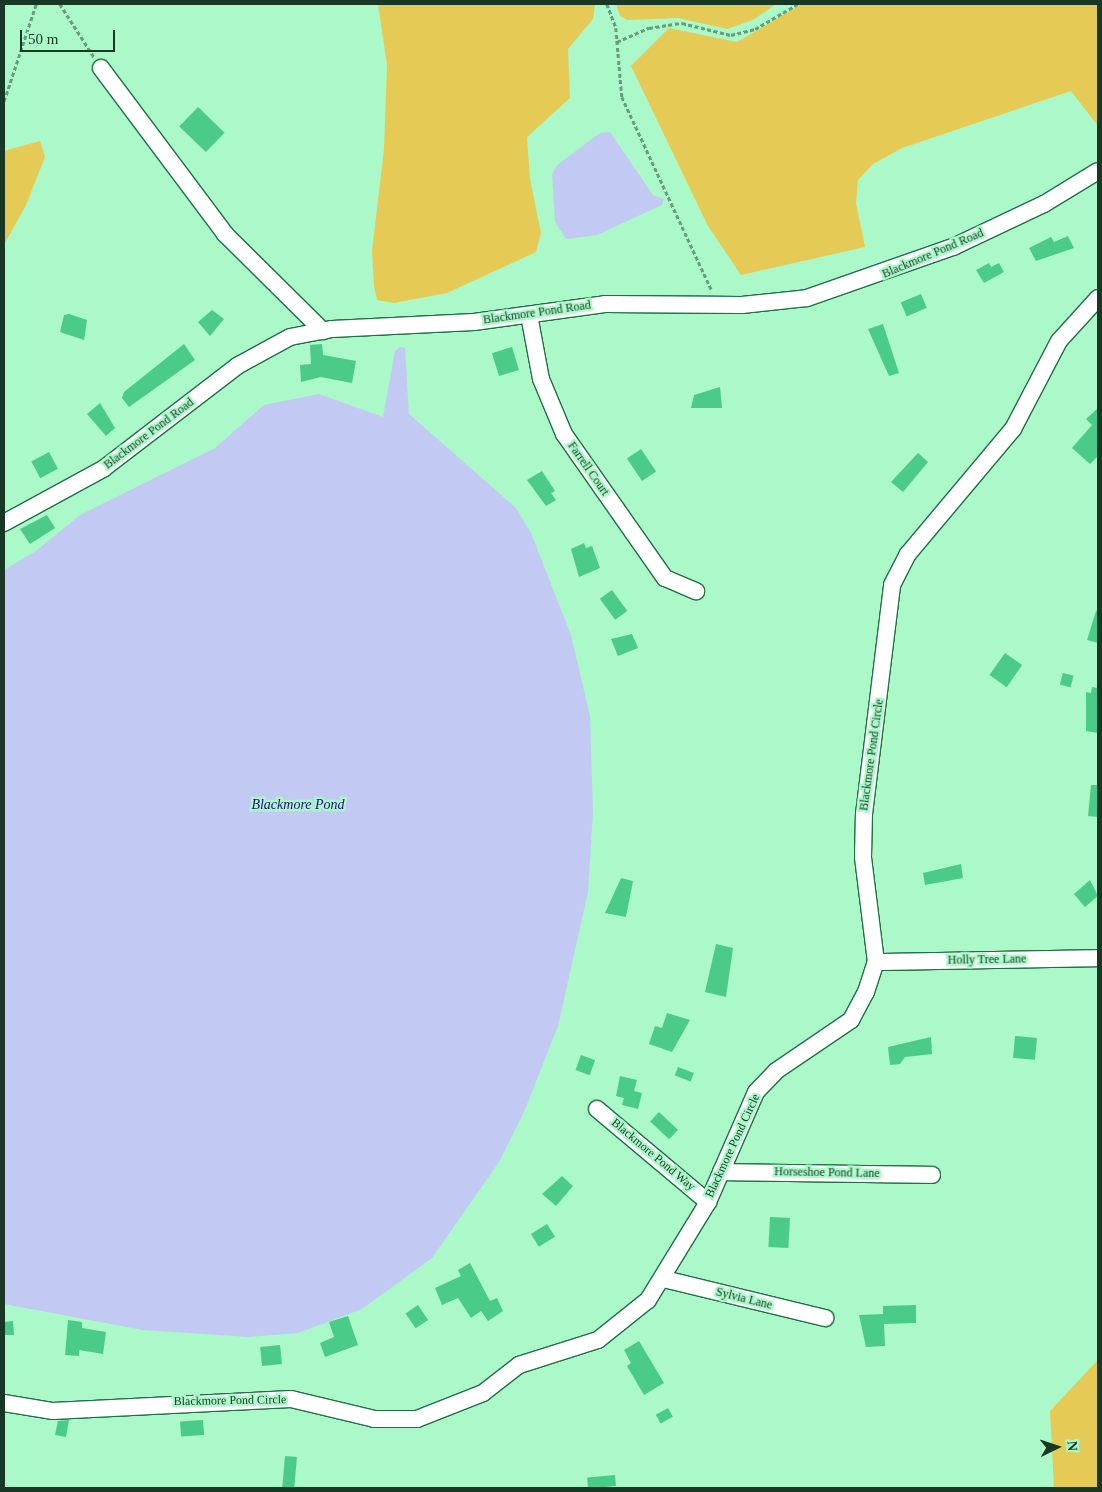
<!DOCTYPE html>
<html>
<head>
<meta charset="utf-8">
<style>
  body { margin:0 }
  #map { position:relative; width:1102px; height:1492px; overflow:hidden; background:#abf8c9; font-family:"Times New Roman",serif }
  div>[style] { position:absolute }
  .green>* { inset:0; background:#e5cb56 }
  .water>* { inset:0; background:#c2caf4 }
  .building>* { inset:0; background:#4bcb88; transform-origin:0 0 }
  .path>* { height:2.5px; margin-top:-1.25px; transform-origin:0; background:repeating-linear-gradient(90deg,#669d7c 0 4px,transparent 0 6.5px) }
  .roads { filter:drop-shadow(1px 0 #206f47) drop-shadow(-1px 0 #206f47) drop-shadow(0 1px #206f47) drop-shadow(0 -1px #206f47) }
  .minor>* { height:16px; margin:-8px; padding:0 8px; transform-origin:8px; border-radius:8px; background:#fff }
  span { translate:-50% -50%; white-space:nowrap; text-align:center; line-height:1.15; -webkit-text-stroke:4.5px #abf8c9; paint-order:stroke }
  .street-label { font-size:12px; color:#183725 }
  .water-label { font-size:14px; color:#240985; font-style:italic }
  .frame { position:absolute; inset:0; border:5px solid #183725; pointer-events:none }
  .north { position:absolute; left:1032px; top:1422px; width:50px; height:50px; -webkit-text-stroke:4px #abf8c9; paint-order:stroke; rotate:86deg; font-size:14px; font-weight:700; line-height:20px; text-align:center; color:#183725 }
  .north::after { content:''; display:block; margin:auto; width:18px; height:22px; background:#183725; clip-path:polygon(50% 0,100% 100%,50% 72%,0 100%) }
  .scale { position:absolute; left:20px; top:30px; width:95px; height:22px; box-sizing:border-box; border:2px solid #183725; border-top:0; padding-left:6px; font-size:15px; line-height:18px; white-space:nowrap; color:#183725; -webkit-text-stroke:4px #abf8c9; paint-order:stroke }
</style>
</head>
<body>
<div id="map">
  <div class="green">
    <div style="clip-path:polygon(378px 4px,595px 4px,593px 19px,568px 49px,570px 98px,527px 137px,530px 179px,541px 233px,536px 252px,447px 293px,394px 303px,377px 300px,374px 286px,372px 251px,384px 149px,387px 65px)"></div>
    <div style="clip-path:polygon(616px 4px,776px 4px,753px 20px,727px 29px,678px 18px,627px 20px,620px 16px)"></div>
    <div style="clip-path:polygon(802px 4px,1098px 4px,1098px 126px,1071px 91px,902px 148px,873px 164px,858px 180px,856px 203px,865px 247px,741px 275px,708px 226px,631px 66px,669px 28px,737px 42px)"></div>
    <div style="clip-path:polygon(40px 141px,45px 157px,26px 205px,4px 245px,4px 151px)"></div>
    <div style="clip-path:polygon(1098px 1360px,1098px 1488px,1054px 1488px,1050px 1411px)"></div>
  </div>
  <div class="water">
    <div style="clip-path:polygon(610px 132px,653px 195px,664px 199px,662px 205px,597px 235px,566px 239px,555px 222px,552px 174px,557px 165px,600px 133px)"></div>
    <div style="clip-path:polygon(400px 347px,405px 348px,409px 414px,516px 508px,531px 533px,571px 635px,590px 716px,593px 812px,588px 892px,558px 1026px,524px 1112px,499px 1162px,432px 1258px,362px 1309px,298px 1333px,249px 1337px,143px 1330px,4px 1304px,4px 570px,36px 551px,80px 515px,215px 448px,264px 405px,319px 394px,383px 417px,395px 351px)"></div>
  </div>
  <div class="building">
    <div style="left:198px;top:107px;width:37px;height:27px;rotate:44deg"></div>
    <div style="clip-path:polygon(1068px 236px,1074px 248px,1036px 261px,1029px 248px,1051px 237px,1054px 242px)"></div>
    <div style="clip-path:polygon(989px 263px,991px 267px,999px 263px,1004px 272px,984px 283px,976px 270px)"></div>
    <div style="left:921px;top:294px;width:15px;height:22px;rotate:67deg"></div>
    <div style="clip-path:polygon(212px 310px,224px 319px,210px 336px,198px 322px)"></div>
    <div style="clip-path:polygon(69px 314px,87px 320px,84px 340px,60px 332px,64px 315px)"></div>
    <div style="clip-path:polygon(883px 324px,899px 373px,889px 376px,868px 329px)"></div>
    <div style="clip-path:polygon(184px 344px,195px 360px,129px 407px,122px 398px,124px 392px)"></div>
    <div style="clip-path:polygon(322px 344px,323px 355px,356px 361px,352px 383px,321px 377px,301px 382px,300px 365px,311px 364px,310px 345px)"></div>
    <div style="left:512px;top:347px;width:24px;height:21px;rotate:73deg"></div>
    <div style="clip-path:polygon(720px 387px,722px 408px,691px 408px,694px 395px)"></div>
    <div style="clip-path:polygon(100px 403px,115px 428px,106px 436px,87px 414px)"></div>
    <div style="clip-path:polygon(1098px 408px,1098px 456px,1090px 464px,1072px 448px,1092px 425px,1086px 419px)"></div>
    <div style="left:641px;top:449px;width:27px;height:17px;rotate:56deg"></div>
    <div style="left:49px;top:452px;width:19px;height:20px;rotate:62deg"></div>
    <div style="clip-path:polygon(918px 453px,928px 462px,903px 492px,891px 482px)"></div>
    <div style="clip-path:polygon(542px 471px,555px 491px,551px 493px,556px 500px,546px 506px,527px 480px)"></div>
    <div style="clip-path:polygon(47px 515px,55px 528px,30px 544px,20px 529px)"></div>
    <div style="clip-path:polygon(584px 543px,586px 548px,592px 546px,600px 568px,579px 577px,571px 549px)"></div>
    <div style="left:612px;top:590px;width:26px;height:15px;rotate:54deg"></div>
    <div style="clip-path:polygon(1096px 611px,1098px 611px,1098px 643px,1087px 640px)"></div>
    <div style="clip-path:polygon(632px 634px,638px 648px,618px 656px,611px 639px)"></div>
    <div style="left:1005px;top:653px;width:21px;height:27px;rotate:35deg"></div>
    <div style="left:1063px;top:673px;width:11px;height:12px;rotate:15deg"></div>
    <div style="clip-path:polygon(1092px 687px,1098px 688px,1098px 733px,1086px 731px,1086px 692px,1091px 693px)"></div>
    <div style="clip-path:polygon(1091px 785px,1098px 785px,1098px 817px,1088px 816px)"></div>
    <div style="clip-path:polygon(961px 864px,963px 878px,925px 885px,923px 873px)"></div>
    <div style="clip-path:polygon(621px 878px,633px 881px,626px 917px,605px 913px)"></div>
    <div style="clip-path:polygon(1090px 880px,1098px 896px,1085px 907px,1074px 894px)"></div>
    <div style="clip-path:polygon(716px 944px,733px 948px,726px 997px,705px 992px)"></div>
    <div style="clip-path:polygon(667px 1013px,690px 1020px,672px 1052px,649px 1044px,655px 1026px,662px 1028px)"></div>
    <div style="left:1015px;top:1036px;width:22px;height:22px;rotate:5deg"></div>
    <div style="clip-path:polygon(931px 1037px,932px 1054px,905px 1057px,900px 1064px,890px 1065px,888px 1047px)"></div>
    <div style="left:581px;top:1055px;width:15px;height:16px;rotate:20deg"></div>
    <div style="left:678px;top:1067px;width:17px;height:9px;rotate:21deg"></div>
    <div style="clip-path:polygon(620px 1076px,637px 1080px,634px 1091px,642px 1093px,638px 1109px,622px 1105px,624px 1098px,616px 1096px)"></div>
    <div style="left:659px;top:1112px;width:26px;height:13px;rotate:43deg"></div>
    <div style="clip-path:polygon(562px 1176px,573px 1186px,556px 1206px,542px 1194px)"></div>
    <div style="left:770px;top:1217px;width:20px;height:30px;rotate:3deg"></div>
    <div style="left:547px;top:1224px;width:15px;height:19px;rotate:58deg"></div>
    <div style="clip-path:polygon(470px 1263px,490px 1301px,497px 1298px,503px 1311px,488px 1321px,481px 1311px,471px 1318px,458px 1298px,442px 1305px,435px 1288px,461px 1276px,458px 1270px)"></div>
    <div style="left:418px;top:1305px;width:18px;height:15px;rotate:56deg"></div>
    <div style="clip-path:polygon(916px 1305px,916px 1323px,884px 1324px,885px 1346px,866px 1347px,859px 1315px,883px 1314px,883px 1306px)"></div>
    <div style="clip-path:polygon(348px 1316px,358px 1345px,325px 1357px,320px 1343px,334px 1337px,329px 1322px)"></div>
    <div style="clip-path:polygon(68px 1320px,82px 1322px,82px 1328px,106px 1332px,103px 1354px,79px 1350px,79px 1356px,65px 1355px)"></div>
    <div style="clip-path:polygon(13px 1321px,14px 1335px,4px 1335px,4px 1322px)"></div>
    <div style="clip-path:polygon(639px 1341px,664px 1383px,644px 1395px,627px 1366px,631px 1363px,624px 1350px)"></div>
    <div style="left:280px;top:1345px;width:19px;height:20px;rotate:84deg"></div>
    <div style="left:668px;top:1408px;width:10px;height:14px;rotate:61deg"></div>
    <div style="clip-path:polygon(69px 1420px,66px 1437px,55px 1435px,58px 1421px)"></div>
    <div style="left:203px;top:1420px;width:15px;height:23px;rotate:86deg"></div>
    <div style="left:285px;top:1456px;width:12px;height:32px;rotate:5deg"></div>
    <div style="left:615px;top:1475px;width:11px;height:28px;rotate:85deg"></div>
  </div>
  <div class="path">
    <div style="left:60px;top:4px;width:63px;rotate:57.3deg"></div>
    <div style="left:607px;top:4px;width:26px;rotate:69deg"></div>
    <div style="left:616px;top:28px;width:69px;rotate:85deg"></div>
    <div style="left:622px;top:97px;width:214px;rotate:65.1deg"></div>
    <div style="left:617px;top:42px;width:35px;rotate:-24deg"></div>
    <div style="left:649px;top:28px;width:33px;rotate:-9deg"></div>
    <div style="left:682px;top:23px;width:50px;rotate:13.8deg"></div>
    <div style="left:731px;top:35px;width:25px;rotate:-14deg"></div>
    <div style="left:755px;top:29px;width:50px;rotate:-30.2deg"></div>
    <div style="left:4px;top:101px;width:102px;rotate:-71.7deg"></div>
  </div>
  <div class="roads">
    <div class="minor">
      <div style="left:101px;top:68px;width:207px;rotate:53.2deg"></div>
      <div style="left:225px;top:234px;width:138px;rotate:44.7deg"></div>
      <div style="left:529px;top:315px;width:65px;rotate:79.4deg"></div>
      <div style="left:541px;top:379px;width:60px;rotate:67.3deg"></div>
      <div style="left:564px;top:434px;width:176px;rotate:55deg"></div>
      <div style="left:665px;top:578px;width:34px;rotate:23deg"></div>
      <div style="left:4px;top:523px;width:113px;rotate:-28.6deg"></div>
      <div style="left:103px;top:469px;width:169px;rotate:-37.5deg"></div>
      <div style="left:237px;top:366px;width:60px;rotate:-28.7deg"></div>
      <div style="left:290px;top:337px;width:43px;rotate:-10.8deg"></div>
      <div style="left:332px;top:329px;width:142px;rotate:-2.8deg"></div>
      <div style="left:474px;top:322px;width:132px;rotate:-7.8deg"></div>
      <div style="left:605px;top:304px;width:137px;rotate:0.4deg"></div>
      <div style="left:742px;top:305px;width:65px;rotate:-6.1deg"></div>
      <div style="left:807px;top:298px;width:155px;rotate:-19.3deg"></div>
      <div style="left:953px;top:247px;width:101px;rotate:-25.3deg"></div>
      <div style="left:1044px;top:204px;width:63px;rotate:-31.4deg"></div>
      <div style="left:876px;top:962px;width:222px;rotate:-1deg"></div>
      <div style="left:597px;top:1109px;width:145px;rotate:40deg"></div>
      <div style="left:721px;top:1172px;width:211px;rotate:0.8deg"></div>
      <div style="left:664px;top:1279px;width:166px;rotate:13.6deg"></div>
      <div style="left:4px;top:1403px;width:50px;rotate:9.3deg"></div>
      <div style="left:53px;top:1411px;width:238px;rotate:-2.9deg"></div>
      <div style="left:291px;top:1399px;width:85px;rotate:13.5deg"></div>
      <div style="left:374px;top:1419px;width:43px"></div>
      <div style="left:417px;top:1419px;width:71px;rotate:-21.5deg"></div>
      <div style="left:483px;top:1393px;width:46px;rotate:-37.9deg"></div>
      <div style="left:519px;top:1365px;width:83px;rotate:-17.6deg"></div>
      <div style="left:598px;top:1340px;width:64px;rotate:-38.7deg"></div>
      <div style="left:648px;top:1300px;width:115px;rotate:-58.5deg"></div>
      <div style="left:708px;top:1202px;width:120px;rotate:-66.4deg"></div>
      <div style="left:756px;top:1092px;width:29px;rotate:-46deg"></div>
      <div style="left:776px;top:1071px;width:91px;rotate:-34.2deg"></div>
      <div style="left:851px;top:1020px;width:32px;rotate:-62deg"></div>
      <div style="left:866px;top:992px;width:32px;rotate:-72deg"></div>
      <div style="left:876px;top:962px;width:106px;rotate:-97.1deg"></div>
      <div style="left:863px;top:857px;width:43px;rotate:-88.7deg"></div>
      <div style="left:864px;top:814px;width:231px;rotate:-83deg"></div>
      <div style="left:892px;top:585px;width:35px;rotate:-63deg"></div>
      <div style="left:908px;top:554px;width:163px;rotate:-50deg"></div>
      <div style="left:1013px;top:429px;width:99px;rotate:-62.4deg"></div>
      <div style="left:1059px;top:341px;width:58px;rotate:-47.8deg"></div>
    </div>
  </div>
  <div class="street-label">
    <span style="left:933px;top:254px;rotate:-23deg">Blackmore Pond Road</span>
    <span style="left:537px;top:313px;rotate:-8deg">Blackmore Pond Road</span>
    <span style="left:149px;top:434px;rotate:-37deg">Blackmore Pond Road</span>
    <span style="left:588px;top:469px;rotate:55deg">Farrell Court</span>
    <span style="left:872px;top:755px;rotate:-82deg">Blackmore Pond Circle</span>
    <span style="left:987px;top:960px;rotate:-1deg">Holly Tree Lane</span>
    <span style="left:733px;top:1146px;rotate:-65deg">Blackmore Pond Circle</span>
    <span style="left:653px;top:1155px;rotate:40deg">Blackmore Pond Way</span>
    <span style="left:827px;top:1173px;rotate:1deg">Horseshoe Pond Lane</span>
    <span style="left:744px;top:1299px;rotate:14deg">Sylvia Lane</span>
    <span style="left:230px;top:1401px;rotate:-1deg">Blackmore Pond Circle</span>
  </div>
  <div class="water-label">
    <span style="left:298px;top:805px">Blackmore Pond</span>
  </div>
  <div class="frame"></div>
  <div class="north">N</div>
  <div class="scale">50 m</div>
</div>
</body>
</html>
